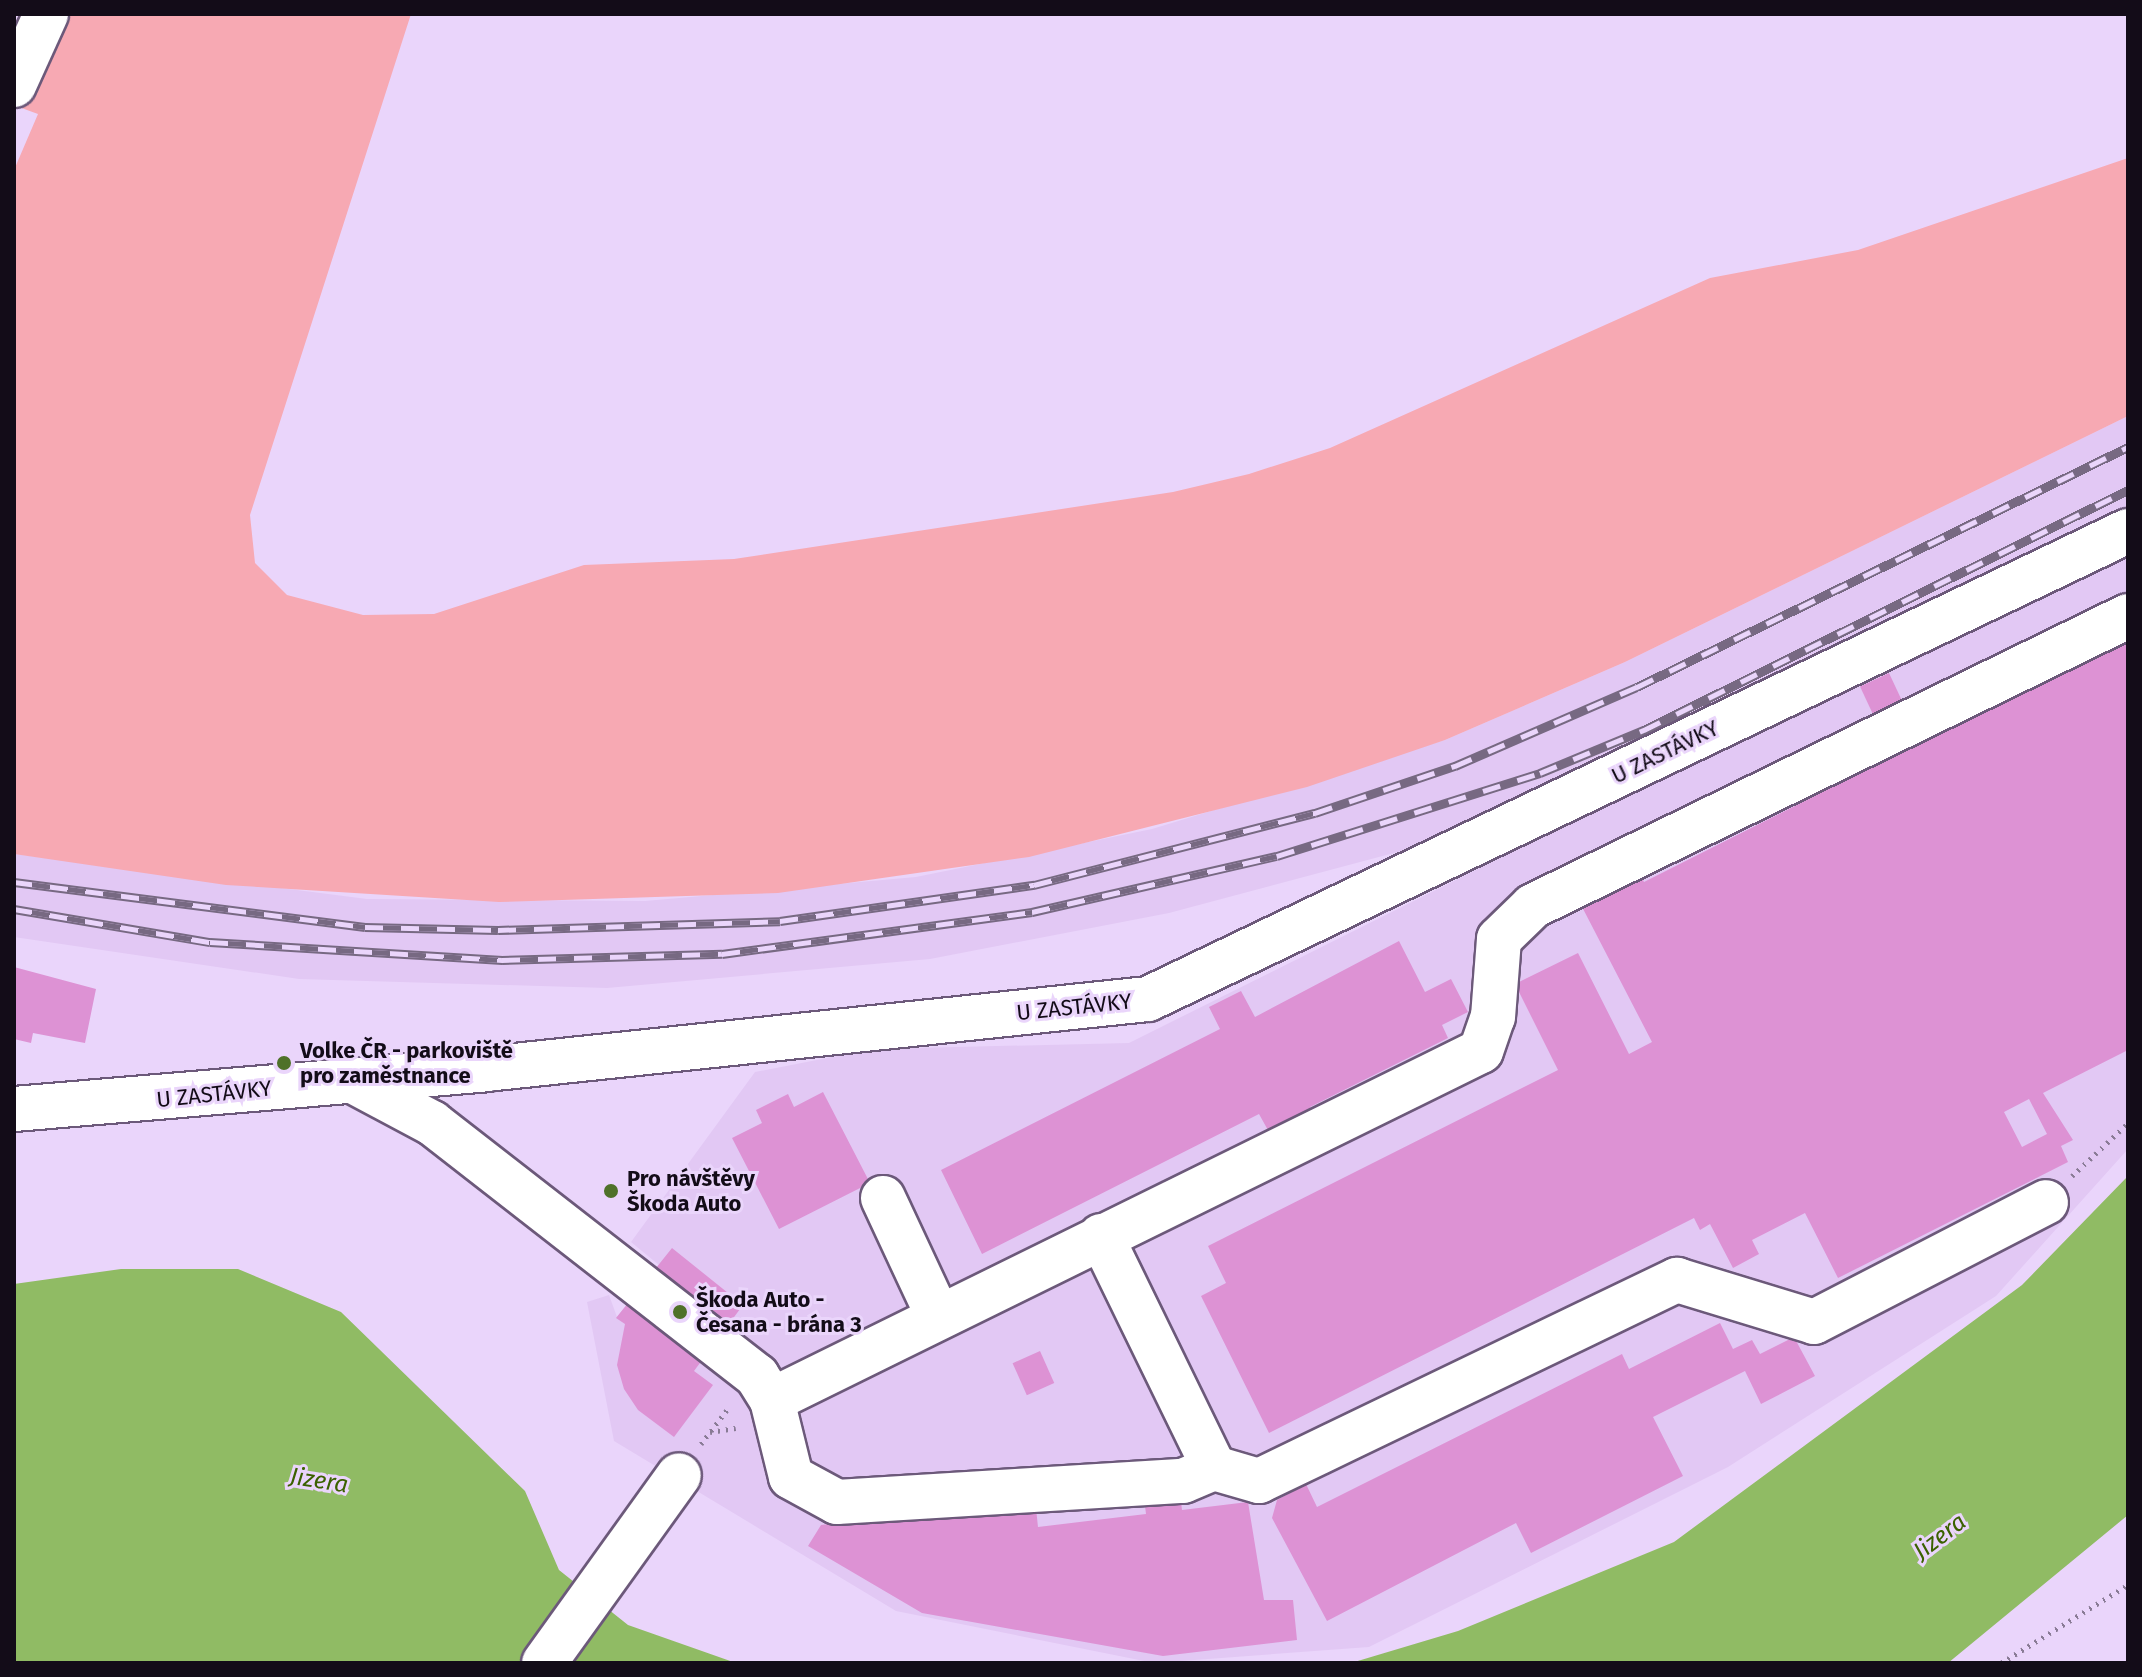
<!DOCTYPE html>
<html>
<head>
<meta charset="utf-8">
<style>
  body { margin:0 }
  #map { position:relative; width:2142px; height:1677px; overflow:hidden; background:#ead5fb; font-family:"Fira Sans",sans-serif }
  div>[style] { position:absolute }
  .built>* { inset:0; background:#e2c8f4 }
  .green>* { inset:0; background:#f7a9b3 }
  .water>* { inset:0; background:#90bb64 }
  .building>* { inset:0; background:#dd92d4; transform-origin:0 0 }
  .path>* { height:5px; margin-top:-2.5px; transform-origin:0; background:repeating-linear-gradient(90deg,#897b95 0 2px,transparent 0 8px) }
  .roads { filter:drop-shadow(2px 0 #6c597a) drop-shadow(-2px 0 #6c597a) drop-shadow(0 2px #6c597a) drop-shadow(0 -2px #6c597a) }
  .minor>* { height:44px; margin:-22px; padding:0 22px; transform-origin:22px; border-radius:22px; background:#fff }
  .rail>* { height:9px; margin-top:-4.5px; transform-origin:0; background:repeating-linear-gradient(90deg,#ead5fb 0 18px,#776982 0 36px); box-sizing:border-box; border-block:2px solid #776982 }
  .dots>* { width:22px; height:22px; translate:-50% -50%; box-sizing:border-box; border:4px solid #ead5fb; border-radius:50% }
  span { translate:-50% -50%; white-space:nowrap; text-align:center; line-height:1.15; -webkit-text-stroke:6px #ead5fb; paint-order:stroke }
  .street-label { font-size:22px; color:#130c18 }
  .poi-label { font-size:22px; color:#130c18; font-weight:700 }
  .left { translate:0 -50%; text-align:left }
  .water-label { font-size:24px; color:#3b6100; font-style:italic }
  .frame { position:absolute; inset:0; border:16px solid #130c18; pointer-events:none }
</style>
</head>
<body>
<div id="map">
  <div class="built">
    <div style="clip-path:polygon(2128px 416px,2128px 521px,1544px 802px,1405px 850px,1169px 913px,930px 959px,607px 988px,299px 979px,14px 937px,14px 854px,367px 899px,645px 901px,916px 877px,1152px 829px,1445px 740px,1625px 662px)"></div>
    <div style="clip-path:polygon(2128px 545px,2128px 1149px,1996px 1296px,1728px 1467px,1369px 1647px,1154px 1663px,896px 1611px,614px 1441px,587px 1302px,609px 1295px,617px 1317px,659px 1265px,631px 1242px,755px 1072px,873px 1049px,1129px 1043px)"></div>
  </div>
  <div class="green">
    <div style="clip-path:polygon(62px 14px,411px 14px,250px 515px,255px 563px,287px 595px,363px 615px,434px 614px,584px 565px,734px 559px,1173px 492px,1249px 474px,1330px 448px,1710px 278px,1858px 250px,2128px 158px,2128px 416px,1625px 662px,1445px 740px,1307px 787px,1029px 857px,778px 893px,499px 902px,226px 885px,14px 854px,14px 170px,38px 114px,16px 106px)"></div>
  </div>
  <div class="water">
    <div style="clip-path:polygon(2128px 1176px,2128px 1515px,1948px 1663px,1351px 1663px,1458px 1631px,1674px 1542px,2022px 1285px)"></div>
    <div style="clip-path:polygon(121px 1269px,238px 1269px,341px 1312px,525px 1491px,559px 1570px,628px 1625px,736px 1663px,14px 1663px,14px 1284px)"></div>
  </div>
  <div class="building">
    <div style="clip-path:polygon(evenodd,2128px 638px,2128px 1050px,2043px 1093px,2073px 1140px,2061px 1146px,2068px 1162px,1838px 1278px,1805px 1213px,1752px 1240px,1759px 1254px,1733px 1268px,1710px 1224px,1700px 1230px,1694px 1218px,1269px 1433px,1201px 1296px,1226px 1283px,1208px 1246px,1558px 1070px,1515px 984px,1578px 953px,1629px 1054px,1652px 1042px,1580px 903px,1639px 873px,1644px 882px,2128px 638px,2029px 1099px,2047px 1134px,2022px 1147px,2004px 1112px,2029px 1099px)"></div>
    <div style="left:1889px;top:673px;width:31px;height:32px;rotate:65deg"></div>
    <div style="clip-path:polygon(1399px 941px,1425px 992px,1451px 979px,1468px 1012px,1442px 1025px,1448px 1038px,1310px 1107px,1313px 1113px,1269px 1132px,1259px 1114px,982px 1254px,941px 1170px,1220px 1029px,1209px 1007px,1241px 991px,1255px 1017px)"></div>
    <div style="clip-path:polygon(14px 967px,96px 989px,85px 1043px,33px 1033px,31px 1043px,14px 1039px)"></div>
    <div style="clip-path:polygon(823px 1092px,870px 1183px,779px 1229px,732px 1138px,762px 1123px,756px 1110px,788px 1094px,794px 1107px)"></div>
    <div style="clip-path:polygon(672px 1248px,743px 1305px,694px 1371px,713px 1385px,674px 1437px,638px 1410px,624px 1389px,617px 1365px,625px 1324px,616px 1318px)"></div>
    <div style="clip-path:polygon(1720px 1323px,1733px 1349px,1752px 1340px,1760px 1354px,1794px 1337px,1815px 1376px,1761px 1404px,1745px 1371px,1653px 1417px,1683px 1476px,1531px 1553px,1516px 1523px,1327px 1621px,1272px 1518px,1277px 1500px,1306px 1484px,1317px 1507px,1622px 1354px,1629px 1369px)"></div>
    <div style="left:1040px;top:1351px;width:35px;height:30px;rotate:66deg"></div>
    <div style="clip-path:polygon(1180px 1494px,1182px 1510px,1248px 1502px,1264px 1600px,1293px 1600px,1297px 1640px,1163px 1656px,922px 1613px,808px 1546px,821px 1525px,1035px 1499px,1038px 1527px,1146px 1514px,1144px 1498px)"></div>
  </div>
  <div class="path">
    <div style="left:2072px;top:1176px;width:77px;rotate:-43.4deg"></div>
    <div style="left:711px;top:1431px;width:30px;rotate:-53deg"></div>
    <div style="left:701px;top:1444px;width:15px;rotate:-53deg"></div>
    <div style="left:710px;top:1432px;width:26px;rotate:-9deg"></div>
    <div style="left:2001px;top:1663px;width:149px;rotate:-31.6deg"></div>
  </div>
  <div class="roads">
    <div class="minor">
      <div style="left:14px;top:85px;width:78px;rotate:-65.7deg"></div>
      <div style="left:351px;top:1080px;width:92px;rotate:28deg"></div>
      <div style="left:432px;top:1123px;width:412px;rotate:37.9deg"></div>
      <div style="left:757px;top:1376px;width:28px;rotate:58deg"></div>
      <div style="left:772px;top:1400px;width:790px;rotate:-26.21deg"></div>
      <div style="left:1481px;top:1051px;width:36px;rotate:-71deg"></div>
      <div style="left:1493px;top:1017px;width:78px;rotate:-85.6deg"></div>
      <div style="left:1499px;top:939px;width:47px;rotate:-44.1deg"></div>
      <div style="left:1533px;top:906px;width:662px;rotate:-25.98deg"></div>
      <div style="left:14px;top:1109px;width:474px;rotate:-4.8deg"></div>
      <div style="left:486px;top:1069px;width:666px;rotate:-6.04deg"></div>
      <div style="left:1148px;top:999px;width:1086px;rotate:-25.53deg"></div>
      <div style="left:883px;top:1198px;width:130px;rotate:65deg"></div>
      <div style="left:1101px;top:1236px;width:258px;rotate:64deg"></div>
      <div style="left:1214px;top:1468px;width:47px;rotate:16.1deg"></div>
      <div style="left:1259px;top:1481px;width:464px;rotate:-25.7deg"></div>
      <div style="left:1677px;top:1280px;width:143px;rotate:17deg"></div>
      <div style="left:1814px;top:1322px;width:261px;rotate:-27.3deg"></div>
      <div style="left:772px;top:1400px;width:79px;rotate:76.1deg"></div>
      <div style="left:791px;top:1477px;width:52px;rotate:28.5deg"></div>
      <div style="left:837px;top:1502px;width:347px;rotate:-3.5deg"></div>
      <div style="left:1183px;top:1481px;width:34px;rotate:-23deg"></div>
      <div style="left:544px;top:1663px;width:231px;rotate:-54.3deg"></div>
    </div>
  </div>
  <div class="rail">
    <div style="left:14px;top:882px;width:354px;rotate:7.3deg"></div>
    <div style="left:365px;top:927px;width:133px;rotate:1.3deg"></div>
    <div style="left:498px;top:930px;width:282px;rotate:-1.8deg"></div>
    <div style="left:780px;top:921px;width:257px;rotate:-8.1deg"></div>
    <div style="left:1034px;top:885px;width:290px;rotate:-14.4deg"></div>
    <div style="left:1315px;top:813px;width:148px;rotate:-18.6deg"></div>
    <div style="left:1455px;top:766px;width:198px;rotate:-23.5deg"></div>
    <div style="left:1637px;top:687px;width:547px;rotate:-26.05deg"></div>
    <div style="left:14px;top:909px;width:199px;rotate:9.6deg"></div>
    <div style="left:210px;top:942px;width:293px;rotate:3.5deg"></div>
    <div style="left:502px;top:960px;width:220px;rotate:-1.6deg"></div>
    <div style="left:722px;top:954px;width:313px;rotate:-7.7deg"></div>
    <div style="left:1032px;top:912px;width:251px;rotate:-12.9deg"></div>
    <div style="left:1277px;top:856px;width:276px;rotate:-17.5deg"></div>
    <div style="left:1540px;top:773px;width:113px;rotate:-22.5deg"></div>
    <div style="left:1644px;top:730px;width:540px;rotate:-26.38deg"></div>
  </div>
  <div class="dots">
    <div style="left:284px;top:1063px;background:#4f7129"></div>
    <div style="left:611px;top:1191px;background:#4f7129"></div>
    <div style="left:680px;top:1312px;background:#4f7129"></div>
  </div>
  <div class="street-label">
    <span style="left:1665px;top:752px;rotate:-26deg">U ZASTÁVKY</span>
    <span style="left:1074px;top:1007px;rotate:-6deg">U ZASTÁVKY</span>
    <span style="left:214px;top:1094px;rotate:-6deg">U ZASTÁVKY</span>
  </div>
  <div class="poi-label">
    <span class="left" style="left:300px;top:1063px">Volke ČR - parkoviště<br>pro zaměstnance</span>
    <span class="left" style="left:627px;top:1191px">Pro návštěvy<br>Škoda Auto</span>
    <span class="left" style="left:696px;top:1312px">Škoda Auto -<br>Česana - brána 3</span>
  </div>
  <div class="water-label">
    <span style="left:319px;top:1481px;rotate:9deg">Jizera</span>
    <span style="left:1940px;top:1537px;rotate:-37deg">Jizera</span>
  </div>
  <div class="frame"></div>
</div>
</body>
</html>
